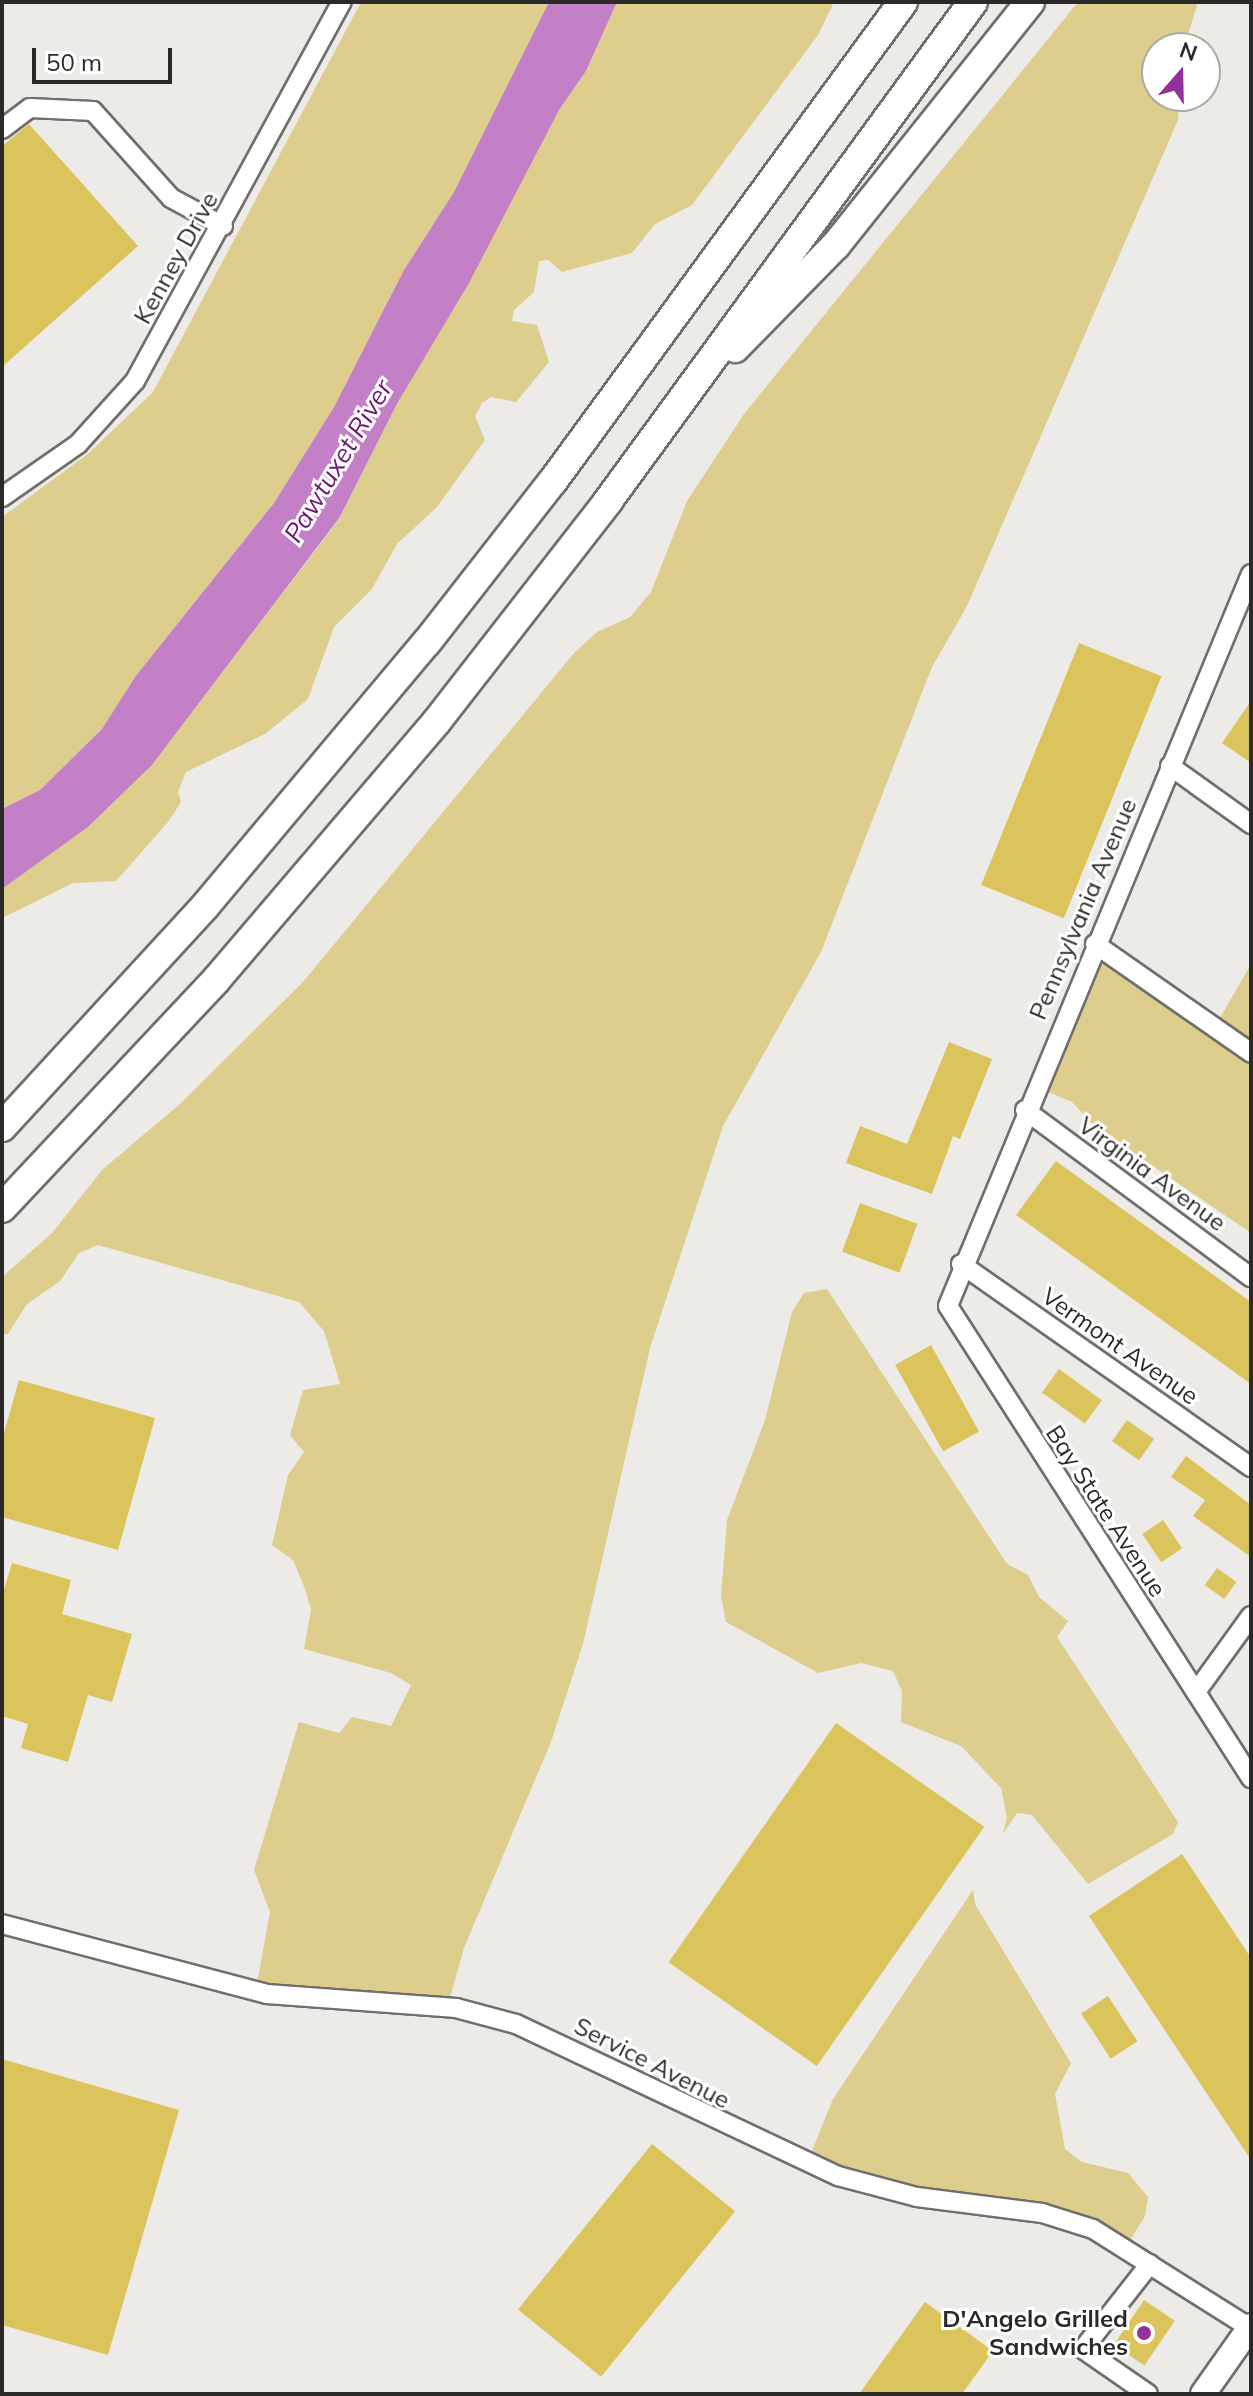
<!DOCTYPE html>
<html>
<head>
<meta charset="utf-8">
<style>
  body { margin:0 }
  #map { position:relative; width:1253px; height:2396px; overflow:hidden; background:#ecebe7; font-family:Mulish,sans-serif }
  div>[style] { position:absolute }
  .green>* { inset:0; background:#ddce8d }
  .water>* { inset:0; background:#c380c7 }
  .building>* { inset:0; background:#dcc45d; transform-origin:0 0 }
  .roads { filter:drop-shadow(2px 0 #706f6c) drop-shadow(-2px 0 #706f6c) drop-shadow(0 2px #706f6c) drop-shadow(0 -2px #706f6c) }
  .minor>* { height:18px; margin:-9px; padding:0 9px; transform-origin:9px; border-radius:9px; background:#fff }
  .major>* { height:24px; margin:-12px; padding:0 12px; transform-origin:12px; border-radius:12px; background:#fff }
  .highway>* { height:28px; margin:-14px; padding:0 14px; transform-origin:14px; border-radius:14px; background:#fff }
  .dots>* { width:22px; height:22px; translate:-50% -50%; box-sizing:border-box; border:4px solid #fff; border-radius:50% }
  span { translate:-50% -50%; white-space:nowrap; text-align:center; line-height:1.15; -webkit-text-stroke:6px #fff; paint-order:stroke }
  .street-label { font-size:24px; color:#2a2a28 }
  .poi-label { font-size:24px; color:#2a2a28; font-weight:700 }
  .right { translate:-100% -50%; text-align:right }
  .water-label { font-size:26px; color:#6c1b73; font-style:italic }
  .frame { position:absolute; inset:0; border:4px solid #2a2a28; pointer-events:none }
  .north { position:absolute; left:1141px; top:32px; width:80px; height:80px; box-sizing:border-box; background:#fff; border:2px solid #aaaaa9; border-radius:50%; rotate:20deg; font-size:22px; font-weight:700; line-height:32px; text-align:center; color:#2a2a28 }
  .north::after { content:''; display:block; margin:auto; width:28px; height:36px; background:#93329a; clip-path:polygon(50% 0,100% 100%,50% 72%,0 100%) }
  .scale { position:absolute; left:32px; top:48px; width:140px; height:36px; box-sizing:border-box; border:4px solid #2a2a28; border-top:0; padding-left:10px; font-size:24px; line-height:28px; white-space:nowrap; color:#2a2a28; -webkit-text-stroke:6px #fff; paint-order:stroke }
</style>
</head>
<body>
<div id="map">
  <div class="green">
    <div style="clip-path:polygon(361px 2px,549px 2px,454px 192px,404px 270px,334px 407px,274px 503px,135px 677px,102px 729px,40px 790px,2px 809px,2px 517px,89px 453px,153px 392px)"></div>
    <div style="clip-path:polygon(617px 2px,834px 2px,818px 35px,692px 205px,655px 224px,632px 253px,562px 272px,548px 260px,539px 261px,534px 292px,514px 310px,512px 321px,537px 325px,549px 362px,516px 402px,491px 397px,482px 403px,475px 416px,485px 440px,437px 507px,397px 544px,372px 589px,334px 627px,308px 699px,265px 734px,186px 772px,178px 792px,181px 802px,168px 822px,116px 881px,73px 883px,2px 918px,2px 889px,88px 827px,152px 765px,340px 518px,398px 402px,559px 110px,586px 71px)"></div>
    <div style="clip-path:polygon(1078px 2px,1198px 2px,1184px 48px,1157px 48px,1157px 96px,1179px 96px,1178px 120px,967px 606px,932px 667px,821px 952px,723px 1126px,650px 1348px,583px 1644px,551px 1742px,464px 1948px,449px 2001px,256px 1989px,270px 1912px,254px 1870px,299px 1722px,339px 1733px,352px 1717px,391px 1726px,411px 1685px,391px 1673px,304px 1649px,311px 1610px,305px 1589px,293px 1560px,272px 1545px,288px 1475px,304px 1452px,290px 1435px,303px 1390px,340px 1384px,324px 1331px,299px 1302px,98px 1245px,79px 1253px,60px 1281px,27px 1304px,8px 1334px,2px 1334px,2px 1277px,52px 1233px,103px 1169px,180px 1104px,303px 982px,574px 653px,597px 632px,630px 617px,651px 592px,687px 501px,744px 414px)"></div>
    <div style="clip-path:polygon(1095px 948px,1216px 1025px,1251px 964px,1251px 1233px,1094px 1126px,1072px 1102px,1039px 1088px)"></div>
    <div style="clip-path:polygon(827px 1289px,1007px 1564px,1028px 1575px,1039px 1597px,1068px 1621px,1057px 1637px,1178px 1822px,1173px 1834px,1088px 1884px,1032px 1815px,1017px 1813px,1003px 1834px,1007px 1818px,1001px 1788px,961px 1746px,901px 1722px,902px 1691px,893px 1671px,861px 1663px,818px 1673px,726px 1622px,721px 1596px,727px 1520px,765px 1420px,792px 1312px,804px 1293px)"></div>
    <div style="clip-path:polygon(973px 1890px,975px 1904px,1071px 2063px,1055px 2094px,1065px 2149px,1082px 2162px,1128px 2173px,1148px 2197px,1145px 2216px,1127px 2245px,1093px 2226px,916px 2194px,809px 2158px,833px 2099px)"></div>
  </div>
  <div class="water">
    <div style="clip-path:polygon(549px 2px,617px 2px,586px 71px,559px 110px,469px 283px,398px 402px,340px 517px,152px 765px,88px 827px,2px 889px,2px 809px,40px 790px,102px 729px,135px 677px,274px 503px,334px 407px,404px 270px,454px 192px)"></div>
  </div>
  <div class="building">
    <div style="clip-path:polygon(29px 124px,138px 246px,2px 367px,2px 146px)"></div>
    <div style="left:1079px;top:643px;width:89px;height:261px;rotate:22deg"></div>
    <div style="clip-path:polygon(1251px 701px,1251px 763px,1222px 743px)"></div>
    <div style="clip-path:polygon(949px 1042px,992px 1059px,960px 1139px,953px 1136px,932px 1194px,846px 1163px,860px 1126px,907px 1144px)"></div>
    <div style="clip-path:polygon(1056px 1161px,1251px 1302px,1251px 1384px,1016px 1215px)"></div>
    <div style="left:860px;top:1203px;width:61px;height:52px;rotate:20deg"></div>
    <div style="left:931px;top:1345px;width:99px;height:41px;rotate:61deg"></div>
    <div style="left:1059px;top:1369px;width:53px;height:29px;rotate:36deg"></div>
    <div style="clip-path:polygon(19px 1380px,155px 1418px,118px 1550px,2px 1517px,2px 1440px)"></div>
    <div style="left:1127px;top:1420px;width:33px;height:26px;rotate:35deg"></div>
    <div style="clip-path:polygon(1186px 1456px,1251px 1505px,1251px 1557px,1193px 1516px,1205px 1500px,1171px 1477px)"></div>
    <div style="left:1163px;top:1520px;width:34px;height:25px;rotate:56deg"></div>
    <div style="clip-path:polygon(12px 1563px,71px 1580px,62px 1614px,132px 1634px,112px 1702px,88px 1695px,68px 1762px,21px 1748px,28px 1724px,2px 1716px,2px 1596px)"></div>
    <div style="left:1217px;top:1568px;width:24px;height:21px;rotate:36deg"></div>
    <div style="left:836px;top:1723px;width:181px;height:292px;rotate:35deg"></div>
    <div style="clip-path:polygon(1182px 1854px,1251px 1958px,1251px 2160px,1089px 1916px)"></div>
    <div style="left:1108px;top:1996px;width:54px;height:32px;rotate:57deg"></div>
    <div style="clip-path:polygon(2px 2059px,179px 2110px,108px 2355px,2px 2325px)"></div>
    <div style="left:652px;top:2144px;width:107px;height:213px;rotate:39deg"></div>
    <div style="left:1144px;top:2300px;width:37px;height:54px;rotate:34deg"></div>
    <div style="clip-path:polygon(925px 2302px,993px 2351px,962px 2394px,859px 2394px)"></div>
  </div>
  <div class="roads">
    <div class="minor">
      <div style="left:2px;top:129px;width:35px;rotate:-37deg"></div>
      <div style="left:30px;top:108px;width:63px;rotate:2.7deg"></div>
      <div style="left:93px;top:111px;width:117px;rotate:48.1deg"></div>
      <div style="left:171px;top:198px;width:59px;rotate:28.3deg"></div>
      <div style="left:2px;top:497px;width:93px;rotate:-34.9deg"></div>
      <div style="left:78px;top:444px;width:85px;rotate:-47.9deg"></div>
      <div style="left:135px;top:381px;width:432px;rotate:-61.4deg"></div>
      <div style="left:1251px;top:574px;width:792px;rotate:112.49deg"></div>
      <div style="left:948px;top:1306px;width:561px;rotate:57.3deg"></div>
      <div style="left:1170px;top:766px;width:100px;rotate:35.6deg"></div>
      <div style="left:1095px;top:944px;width:190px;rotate:34.9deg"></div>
      <div style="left:1025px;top:1110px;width:281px;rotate:36.5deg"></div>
      <div style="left:961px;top:1264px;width:354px;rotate:35deg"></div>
      <div style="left:1196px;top:1692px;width:94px;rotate:-54.1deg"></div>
      <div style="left:2px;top:1924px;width:274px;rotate:14.8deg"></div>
      <div style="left:267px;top:1994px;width:190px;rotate:4.2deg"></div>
      <div style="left:456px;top:2008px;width:62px;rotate:14.9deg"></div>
      <div style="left:516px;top:2024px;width:356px;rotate:25.3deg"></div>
      <div style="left:838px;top:2176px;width:82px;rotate:14.9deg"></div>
      <div style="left:917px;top:2197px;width:126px;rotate:7.3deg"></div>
      <div style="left:1042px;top:2213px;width:53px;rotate:17.4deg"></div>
      <div style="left:1093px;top:2229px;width:186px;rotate:32.2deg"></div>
      <div style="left:1148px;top:2394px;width:79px;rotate:-145.3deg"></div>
      <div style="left:1083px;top:2349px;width:108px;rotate:-51.8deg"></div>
    </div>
    <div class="major">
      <div style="left:1203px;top:2394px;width:83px;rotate:-54.8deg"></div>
    </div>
    <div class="highway">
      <div style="left:735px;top:348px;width:144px;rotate:-45.6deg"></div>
      <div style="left:836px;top:245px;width:311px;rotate:-51.4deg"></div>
      <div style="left:2px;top:1127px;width:301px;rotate:-47.4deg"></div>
      <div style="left:206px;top:905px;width:344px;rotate:-50deg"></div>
      <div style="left:427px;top:642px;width:204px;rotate:-52deg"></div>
      <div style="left:553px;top:481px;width:593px;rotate:-53.84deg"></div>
      <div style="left:2px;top:1208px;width:313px;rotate:-46.8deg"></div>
      <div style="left:216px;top:980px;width:340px;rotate:-49.5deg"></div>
      <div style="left:437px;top:721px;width:279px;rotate:-52.1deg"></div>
      <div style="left:608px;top:501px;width:618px;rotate:-53.82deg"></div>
    </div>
  </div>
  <div class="dots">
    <div style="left:1144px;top:2333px;background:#93329a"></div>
  </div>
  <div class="street-label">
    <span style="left:176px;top:258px;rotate:-61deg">Kenney Drive</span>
    <span style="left:1083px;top:909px;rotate:-67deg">Pennsylvania Avenue</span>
    <span style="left:1152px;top:1174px;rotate:36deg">Virginia Avenue</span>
    <span style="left:1120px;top:1346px;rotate:35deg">Vermont Avenue</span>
    <span style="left:1106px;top:1511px;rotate:57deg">Bay State Avenue</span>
    <span style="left:652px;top:2063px;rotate:27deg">Service Avenue</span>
  </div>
  <div class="poi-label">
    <span class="right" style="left:1128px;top:2333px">D'Angelo Grilled<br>Sandwiches</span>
  </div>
  <div class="water-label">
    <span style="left:338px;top:461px;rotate:-59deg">Pawtuxet River</span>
  </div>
  <div class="frame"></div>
  <div class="north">N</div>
  <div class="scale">50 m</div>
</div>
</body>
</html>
